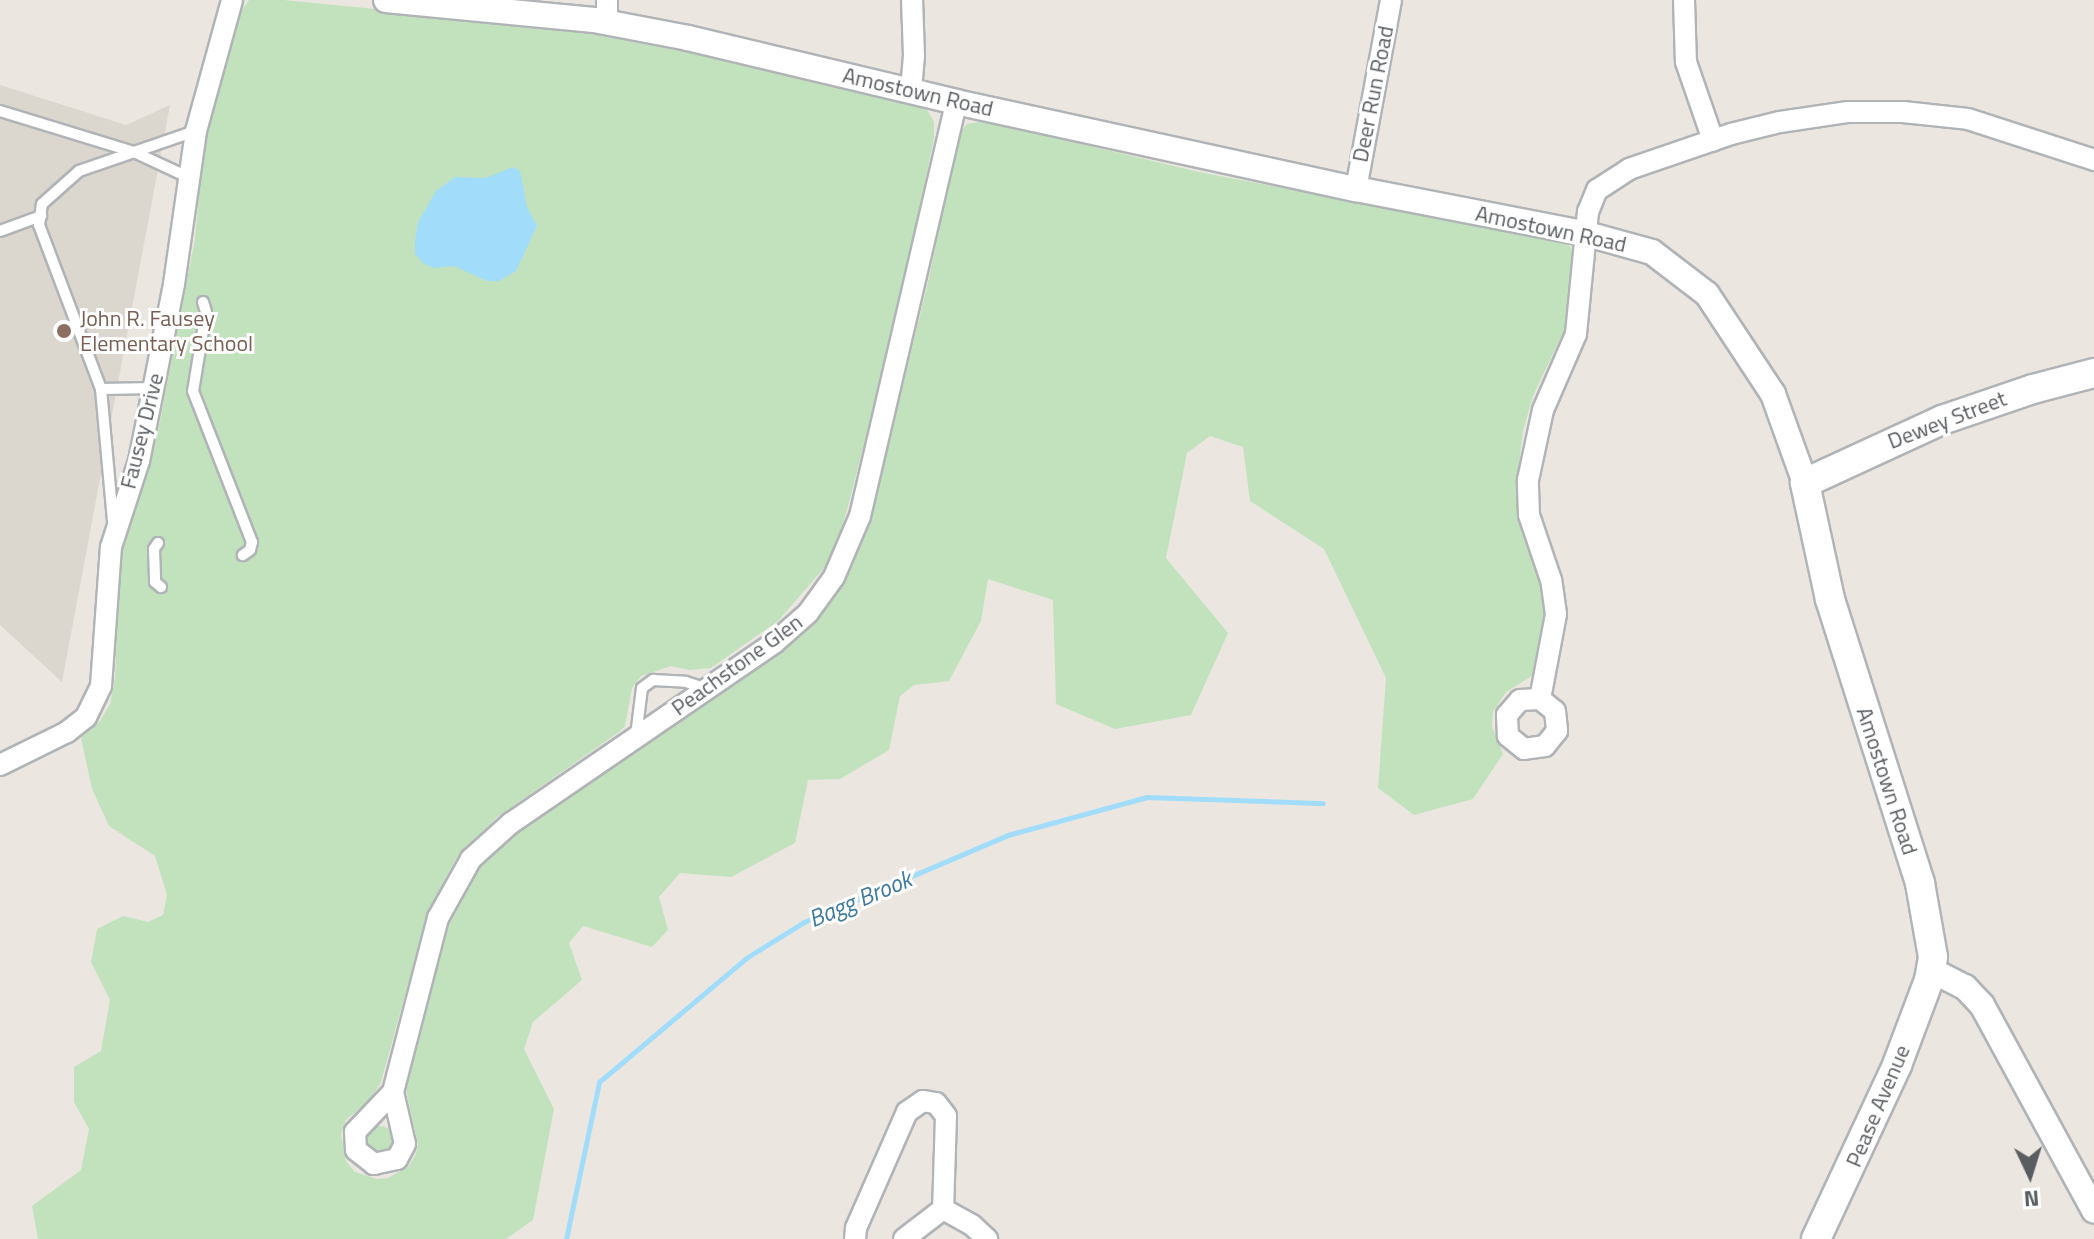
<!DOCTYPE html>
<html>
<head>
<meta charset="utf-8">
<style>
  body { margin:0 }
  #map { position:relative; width:2094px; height:1239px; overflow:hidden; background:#ebe7e0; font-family:"Titillium Web",sans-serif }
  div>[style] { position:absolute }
  .education>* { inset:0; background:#dbd6ce }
  .green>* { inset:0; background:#c1e2bd }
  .round { border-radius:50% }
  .water>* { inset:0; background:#a1ddfa }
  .stream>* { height:5px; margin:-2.5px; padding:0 2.5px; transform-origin:2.5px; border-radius:2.5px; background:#a1ddfa }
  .roads { filter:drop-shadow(2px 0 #b1b4b7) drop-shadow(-2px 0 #b1b4b7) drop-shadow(0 2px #b1b4b7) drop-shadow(0 -2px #b1b4b7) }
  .service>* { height:10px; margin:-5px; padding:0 5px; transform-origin:5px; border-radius:5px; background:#fff }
  .minor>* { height:20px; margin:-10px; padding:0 10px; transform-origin:10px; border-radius:10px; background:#fff }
  .tertiary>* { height:24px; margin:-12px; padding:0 12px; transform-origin:12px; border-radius:12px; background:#fff }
  .secondary>* { height:28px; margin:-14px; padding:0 14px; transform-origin:14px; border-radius:14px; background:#fff }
  .dots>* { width:22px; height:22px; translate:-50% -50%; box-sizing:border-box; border:4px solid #fff; border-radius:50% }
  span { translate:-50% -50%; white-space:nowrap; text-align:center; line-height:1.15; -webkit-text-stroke:6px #fff; paint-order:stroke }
  .street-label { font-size:22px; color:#595d60 }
  .education-label { font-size:22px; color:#785e54 }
  .left { translate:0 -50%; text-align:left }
  .water-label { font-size:24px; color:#3e7aa1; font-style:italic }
  .north { position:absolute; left:1990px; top:1135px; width:80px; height:80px; -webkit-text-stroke:6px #fff; paint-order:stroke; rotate:176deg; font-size:22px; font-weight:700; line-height:32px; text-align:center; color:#595d60 }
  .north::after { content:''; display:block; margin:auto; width:28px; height:36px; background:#595d60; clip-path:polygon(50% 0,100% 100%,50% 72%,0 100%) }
</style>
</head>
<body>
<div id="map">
  <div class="education">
    <div style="clip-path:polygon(0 85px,126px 125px,170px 105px,62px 682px,0 625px)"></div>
  </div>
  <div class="green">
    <div style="clip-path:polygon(249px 0,284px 0,579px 29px,724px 57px,905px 101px,927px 110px,934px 122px,934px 138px,900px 303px,849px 503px,839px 538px,825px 567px,778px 621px,711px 668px,689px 670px,671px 666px,641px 676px,632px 688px,625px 726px,619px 732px,496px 818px,455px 860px,428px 912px,381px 1082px,370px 1100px,346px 1120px,341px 1135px,346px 1161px,355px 1172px,377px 1179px,388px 1178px,408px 1167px,415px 1156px,418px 1145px,406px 1090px,412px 1066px,448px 926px,485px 859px,524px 827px,786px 647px,833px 600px,846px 579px,863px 541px,875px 501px,929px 278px,959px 134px,967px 124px,985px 121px,1199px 172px,1562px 241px,1571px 247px,1575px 260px,1567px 324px,1533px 396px,1523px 431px,1517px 482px,1523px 537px,1545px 598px,1546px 621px,1533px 675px,1506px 692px,1493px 712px,1492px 726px,1503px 754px,1473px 799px,1414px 815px,1378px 788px,1386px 678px,1324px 549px,1250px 501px,1243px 447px,1210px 436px,1187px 453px,1166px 558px,1228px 633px,1191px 715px,1115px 729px,1056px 704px,1053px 600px,988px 579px,981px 621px,949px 681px,914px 685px,900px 696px,889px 750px,840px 779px,808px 780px,795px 843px,731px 877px,680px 873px,659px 897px,668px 930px,652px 947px,583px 926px,569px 943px,582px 980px,533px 1022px,524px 1049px,554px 1109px,533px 1220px,506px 1239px,38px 1239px,32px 1206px,81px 1170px,89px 1129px,74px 1102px,74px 1067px,101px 1051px,110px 1000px,91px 962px,97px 929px,123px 916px,148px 922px,163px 915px,167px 895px,155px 856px,109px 826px,92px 789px,81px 738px,100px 721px,110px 704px,115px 679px,120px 551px,157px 437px,195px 239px,205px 126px,241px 12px)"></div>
    <div class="round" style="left:366px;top:1126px;width:28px;height:28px"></div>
  </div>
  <div class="water">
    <div style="clip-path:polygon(513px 167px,520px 171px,527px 207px,537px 226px,516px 271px,499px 281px,487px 281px,454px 266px,434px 268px,424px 264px,415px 254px,415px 241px,418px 222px,436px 191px,455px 177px,486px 178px)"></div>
  </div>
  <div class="stream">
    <div style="left:566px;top:1239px;width:160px;rotate:-78.1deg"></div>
    <div style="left:599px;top:1082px;width:192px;rotate:-40.1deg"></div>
    <div style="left:746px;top:958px;width:68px;rotate:-31.8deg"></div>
    <div style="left:804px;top:922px;width:222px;rotate:-23.1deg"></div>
    <div style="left:1008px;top:835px;width:144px;rotate:-15.3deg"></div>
    <div style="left:1147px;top:797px;width:176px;rotate:2deg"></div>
  </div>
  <div class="roads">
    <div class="service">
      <div style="left:0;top:111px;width:140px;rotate:17deg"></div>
      <div style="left:134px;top:152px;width:62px;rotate:24.9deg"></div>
      <div style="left:0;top:231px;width:44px;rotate:-20.1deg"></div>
      <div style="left:203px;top:302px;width:10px;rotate:73deg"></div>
      <div style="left:206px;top:312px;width:80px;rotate:99.3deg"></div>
      <div style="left:193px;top:391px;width:162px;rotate:68.7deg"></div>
      <div style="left:252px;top:542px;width:8px;rotate:104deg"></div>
      <div style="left:250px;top:550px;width:9px;rotate:144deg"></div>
      <div style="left:155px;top:388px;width:54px;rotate:178.9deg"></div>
      <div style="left:101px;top:389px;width:175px;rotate:-110.7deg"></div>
      <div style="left:39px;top:225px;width:21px;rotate:-82deg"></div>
      <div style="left:42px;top:204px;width:50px;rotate:-41.7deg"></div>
      <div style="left:79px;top:171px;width:123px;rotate:-19deg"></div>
      <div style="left:101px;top:389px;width:134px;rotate:84.8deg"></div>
      <div style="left:158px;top:543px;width:7px;rotate:124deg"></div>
      <div style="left:154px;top:549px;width:33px;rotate:88deg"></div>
      <div style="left:155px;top:582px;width:8px;rotate:40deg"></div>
      <div style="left:636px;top:736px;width:48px;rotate:-82.9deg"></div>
      <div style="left:642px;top:688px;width:14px;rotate:-36deg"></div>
      <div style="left:653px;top:680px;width:33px;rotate:3deg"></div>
      <div style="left:686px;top:682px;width:20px;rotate:18deg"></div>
    </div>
    <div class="minor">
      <div style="left:1684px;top:0;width:62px;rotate:88.2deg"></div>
      <div style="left:1686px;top:62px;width:83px;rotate:70.9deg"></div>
      <div style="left:607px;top:22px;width:22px;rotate:-90deg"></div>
      <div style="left:911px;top:90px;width:34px;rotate:-85deg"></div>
      <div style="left:914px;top:56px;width:56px;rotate:-92deg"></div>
      <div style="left:1356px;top:189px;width:192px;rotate:-79.5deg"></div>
      <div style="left:1540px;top:699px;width:19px;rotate:39deg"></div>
      <div style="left:1555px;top:711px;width:20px;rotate:84deg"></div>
      <div style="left:1557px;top:731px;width:19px;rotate:129deg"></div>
      <div style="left:1545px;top:746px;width:21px;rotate:172deg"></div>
      <div style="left:1524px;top:749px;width:21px;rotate:-141deg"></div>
      <div style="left:1508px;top:736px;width:21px;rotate:-93deg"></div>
      <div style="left:1507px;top:715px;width:20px;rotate:-49deg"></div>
      <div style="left:1520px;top:700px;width:20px;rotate:-3deg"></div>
      <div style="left:1540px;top:699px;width:86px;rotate:-79.3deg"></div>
      <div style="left:1556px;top:614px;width:34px;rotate:-98deg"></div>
      <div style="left:1551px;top:580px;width:69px;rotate:-108.7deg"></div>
      <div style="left:1529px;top:515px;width:35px;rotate:-92deg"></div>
      <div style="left:1528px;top:480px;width:72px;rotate:-77.9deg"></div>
      <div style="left:1543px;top:410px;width:83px;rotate:-66.5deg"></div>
      <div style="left:1576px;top:334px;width:123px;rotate:-84.4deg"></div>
      <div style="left:1588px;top:212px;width:24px;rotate:-68deg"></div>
      <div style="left:1597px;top:190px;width:38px;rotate:-33deg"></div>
      <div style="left:1629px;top:169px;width:108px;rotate:-18.9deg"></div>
      <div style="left:1731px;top:134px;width:50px;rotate:-13.8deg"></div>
      <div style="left:1780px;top:122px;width:69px;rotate:-8.4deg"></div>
      <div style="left:1848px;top:112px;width:55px"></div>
      <div style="left:1903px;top:112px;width:65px;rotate:6.1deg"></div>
      <div style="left:1968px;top:119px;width:133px;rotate:18deg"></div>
      <div style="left:0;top:765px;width:75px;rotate:-26.2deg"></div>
      <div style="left:67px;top:732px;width:24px;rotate:-38deg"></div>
      <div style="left:86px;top:717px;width:34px;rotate:-64deg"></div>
      <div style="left:101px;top:686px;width:139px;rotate:-85.9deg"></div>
      <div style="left:111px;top:547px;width:90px;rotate:-72deg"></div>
      <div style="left:139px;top:461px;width:180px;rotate:-78.8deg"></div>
      <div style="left:174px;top:284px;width:155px;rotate:-81.8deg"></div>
      <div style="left:196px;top:131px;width:136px;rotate:-74.6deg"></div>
      <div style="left:393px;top:1092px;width:180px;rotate:-75.5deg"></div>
      <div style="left:438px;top:918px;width:68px;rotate:-60.8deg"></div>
      <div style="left:471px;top:859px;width:54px;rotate:-42deg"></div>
      <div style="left:511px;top:823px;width:319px;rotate:-34.4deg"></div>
      <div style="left:774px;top:643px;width:45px;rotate:-41.4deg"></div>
      <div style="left:808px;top:613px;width:44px;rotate:-54.2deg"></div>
      <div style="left:834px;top:577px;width:66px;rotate:-66.9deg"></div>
      <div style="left:860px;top:516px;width:425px;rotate:-76.9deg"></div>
      <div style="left:393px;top:1092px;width:53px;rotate:77deg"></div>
      <div style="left:405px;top:1144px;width:17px;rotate:118deg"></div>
      <div style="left:397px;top:1159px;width:24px;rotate:168deg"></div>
      <div style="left:374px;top:1164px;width:23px;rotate:-142deg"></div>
      <div style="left:356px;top:1150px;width:18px;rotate:-93deg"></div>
      <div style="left:355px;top:1132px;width:55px;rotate:-46.5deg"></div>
      <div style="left:943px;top:1209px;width:33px;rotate:29deg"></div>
      <div style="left:972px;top:1225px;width:21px;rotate:43deg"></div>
      <div style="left:855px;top:1239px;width:11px;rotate:-85deg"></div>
      <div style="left:856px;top:1228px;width:127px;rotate:-66.3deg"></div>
      <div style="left:907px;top:1112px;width:19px;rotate:-35deg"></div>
      <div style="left:923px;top:1101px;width:13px;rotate:9deg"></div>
      <div style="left:936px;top:1103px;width:16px;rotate:52deg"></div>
      <div style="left:946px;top:1116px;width:93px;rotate:91.8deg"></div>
      <div style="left:904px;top:1239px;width:49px;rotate:-37.6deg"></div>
    </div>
    <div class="tertiary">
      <div style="left:386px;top:0;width:209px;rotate:5.5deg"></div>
      <div style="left:594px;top:20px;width:96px;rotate:10.8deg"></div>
      <div style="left:688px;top:38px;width:276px;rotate:13.4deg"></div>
      <div style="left:956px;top:102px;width:409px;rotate:12.3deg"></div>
      <div style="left:1356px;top:189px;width:235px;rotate:11deg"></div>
      <div style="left:1587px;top:234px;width:67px;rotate:15.5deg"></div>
      <div style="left:1652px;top:252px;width:69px;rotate:37.4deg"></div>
      <div style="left:1707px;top:294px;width:120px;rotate:56.6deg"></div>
      <div style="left:1773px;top:394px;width:95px;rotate:70.2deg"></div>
      <div style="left:1931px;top:970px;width:38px;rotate:27deg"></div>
      <div style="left:1965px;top:987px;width:25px;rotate:47deg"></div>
      <div style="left:1982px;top:1005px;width:234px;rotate:61.4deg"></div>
    </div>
    <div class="secondary">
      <div style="left:1816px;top:1239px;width:192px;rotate:-65deg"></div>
      <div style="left:1897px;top:1065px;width:91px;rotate:-69.4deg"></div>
      <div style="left:1929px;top:980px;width:23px;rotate:-80deg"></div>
      <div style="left:1933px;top:957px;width:75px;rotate:-100deg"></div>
      <div style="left:1920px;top:883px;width:298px;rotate:-107.6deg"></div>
      <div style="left:1830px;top:599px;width:119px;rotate:-102.2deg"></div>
      <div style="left:1805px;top:483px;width:151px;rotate:-24.7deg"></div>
      <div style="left:1942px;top:420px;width:96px;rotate:-18.8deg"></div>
      <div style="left:2033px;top:389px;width:63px;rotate:-14.7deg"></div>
    </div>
  </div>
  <div class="dots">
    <div style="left:64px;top:331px;background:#8d6e63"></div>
  </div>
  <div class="street-label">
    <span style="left:918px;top:92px;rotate:13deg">Amostown Road</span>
    <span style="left:1373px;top:94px;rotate:-79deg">Deer Run Road</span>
    <span style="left:1551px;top:229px;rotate:12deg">Amostown Road</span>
    <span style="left:1947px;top:420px;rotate:-21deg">Dewey Street</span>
    <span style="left:142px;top:431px;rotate:-76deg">Fausey Drive</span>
    <span style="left:737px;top:665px;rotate:-36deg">Peachstone Glen</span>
    <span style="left:1887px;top:781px;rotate:72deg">Amostown Road</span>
    <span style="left:1878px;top:1106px;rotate:-67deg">Pease Avenue</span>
  </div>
  <div class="education-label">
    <span class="left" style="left:80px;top:331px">John R. Fausey<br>Elementary School</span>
  </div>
  <div class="water-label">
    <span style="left:860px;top:899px;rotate:-23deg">Bagg Brook</span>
  </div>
  <div class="north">N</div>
</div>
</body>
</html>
